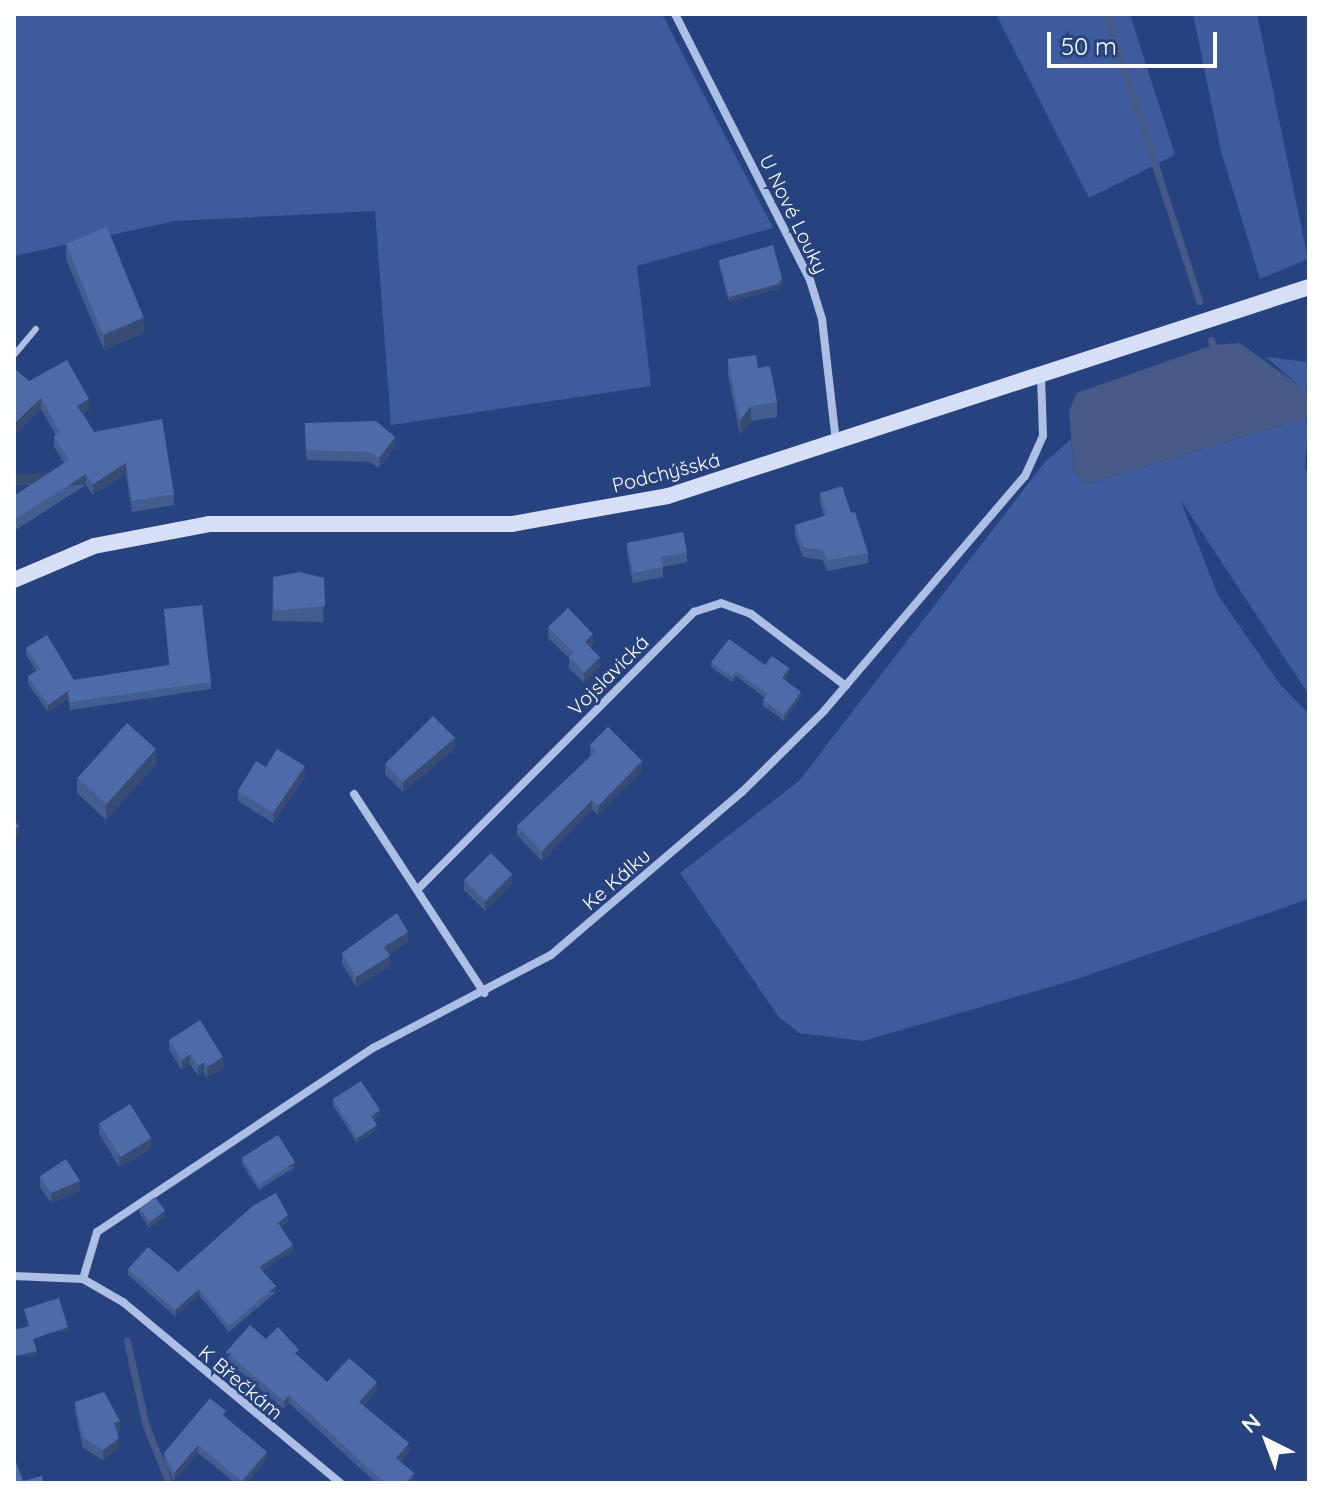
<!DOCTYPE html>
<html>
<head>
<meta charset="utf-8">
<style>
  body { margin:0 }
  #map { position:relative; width:1323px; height:1497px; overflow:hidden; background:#27427e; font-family:Quicksand,sans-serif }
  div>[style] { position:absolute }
  .green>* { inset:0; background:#3e5c9d }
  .water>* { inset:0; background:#475a87 }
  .stream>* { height:7px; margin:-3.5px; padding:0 3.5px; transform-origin:3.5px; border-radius:3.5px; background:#475a87 }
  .lane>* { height:6px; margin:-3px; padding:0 3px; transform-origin:3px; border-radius:3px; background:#adbfe5 }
  .street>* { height:8px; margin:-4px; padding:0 4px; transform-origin:4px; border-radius:4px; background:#adbfe5 }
  .secondary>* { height:16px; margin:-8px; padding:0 8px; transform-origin:8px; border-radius:8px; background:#d6dff5 }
  .wall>* { inset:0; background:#445c90; transform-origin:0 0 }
  .shaded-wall>* { inset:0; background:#374b75; transform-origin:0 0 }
  .building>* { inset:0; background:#4f6ba7; transform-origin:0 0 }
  span { translate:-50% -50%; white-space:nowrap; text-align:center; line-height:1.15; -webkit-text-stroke:6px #27427e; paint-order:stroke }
  .street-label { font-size:20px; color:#fff }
  .frame { position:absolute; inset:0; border:16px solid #fff; pointer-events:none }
  .north { position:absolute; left:1227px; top:1401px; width:80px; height:80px; -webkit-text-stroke:6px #27427e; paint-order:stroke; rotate:318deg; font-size:22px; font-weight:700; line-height:32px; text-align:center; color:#fff }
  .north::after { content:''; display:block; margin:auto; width:28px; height:36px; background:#fff; clip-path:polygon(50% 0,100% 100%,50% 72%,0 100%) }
  .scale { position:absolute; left:1047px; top:32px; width:170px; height:36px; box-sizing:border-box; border:4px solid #fff; border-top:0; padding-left:10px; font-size:24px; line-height:28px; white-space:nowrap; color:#fff; -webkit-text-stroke:6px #27427e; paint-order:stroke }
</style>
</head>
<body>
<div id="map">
  <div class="green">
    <div style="clip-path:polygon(14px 14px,662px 14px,773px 228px,637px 266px,651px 386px,391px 425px,375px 211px,175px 221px,14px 256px)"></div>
    <div style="clip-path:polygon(996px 14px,1130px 14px,1175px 155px,1089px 198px)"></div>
    <div style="clip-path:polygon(1193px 14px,1257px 14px,1308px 259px,1260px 279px,1221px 151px)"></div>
    <div style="clip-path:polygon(1266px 357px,1309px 362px,1309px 402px,1298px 385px)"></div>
    <div style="clip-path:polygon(1309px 417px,1305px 467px,1309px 475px,1309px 695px,1180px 499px,1218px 595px,1279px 683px,1309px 714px,1309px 899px,1074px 980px,863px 1041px,799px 1033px,778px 1016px,680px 873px,799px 781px,1045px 462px,1071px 439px,1074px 472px,1086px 484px)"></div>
  </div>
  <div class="water">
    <div style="clip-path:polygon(1240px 343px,1298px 385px,1309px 402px,1309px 417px,1086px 484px,1074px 472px,1069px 410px,1077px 393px,1213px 345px)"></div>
  </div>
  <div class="stream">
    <div style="left:1106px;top:14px;width:302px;rotate:72deg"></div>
    <div style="left:1211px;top:340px;width:5px;rotate:68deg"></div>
    <div style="left:127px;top:1341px;width:87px;rotate:77.4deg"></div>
    <div style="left:146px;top:1426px;width:61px;rotate:68deg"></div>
  </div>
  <div class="lane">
    <div style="left:14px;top:355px;width:34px;rotate:-50deg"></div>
  </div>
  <div class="street">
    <div style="left:675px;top:14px;width:298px;rotate:63.1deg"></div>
    <div style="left:810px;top:280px;width:41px;rotate:72.9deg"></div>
    <div style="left:822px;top:319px;width:124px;rotate:83.5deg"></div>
    <div style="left:354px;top:794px;width:238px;rotate:56.8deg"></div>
    <div style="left:419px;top:888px;width:390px;rotate:-45.1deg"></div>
    <div style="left:694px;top:612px;width:28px;rotate:-18deg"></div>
    <div style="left:721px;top:603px;width:32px;rotate:20deg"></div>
    <div style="left:751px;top:614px;width:119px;rotate:37.2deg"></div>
    <div style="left:14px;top:1276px;width:69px;rotate:2.5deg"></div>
    <div style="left:83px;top:1279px;width:46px;rotate:29.9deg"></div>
    <div style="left:123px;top:1302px;width:283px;rotate:39.8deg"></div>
    <div style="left:83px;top:1279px;width:49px;rotate:-73.4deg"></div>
    <div style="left:97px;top:1232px;width:332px;rotate:-33.7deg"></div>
    <div style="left:373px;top:1048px;width:201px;rotate:-27.6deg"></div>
    <div style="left:551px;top:955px;width:251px;rotate:-40.5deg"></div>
    <div style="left:742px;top:792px;width:115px;rotate:-44.6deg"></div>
    <div style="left:824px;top:711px;width:309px;rotate:-49.5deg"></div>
    <div style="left:1025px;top:476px;width:44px;rotate:-65.8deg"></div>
    <div style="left:1043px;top:436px;width:60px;rotate:-91.9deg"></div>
  </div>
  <div class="secondary">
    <div style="left:14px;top:580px;width:87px;rotate:-23deg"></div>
    <div style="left:94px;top:546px;width:117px;rotate:-10.8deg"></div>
    <div style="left:209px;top:524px;width:303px"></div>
    <div style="left:512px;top:524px;width:158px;rotate:-10.2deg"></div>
    <div style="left:668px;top:496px;width:674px;rotate:-18.06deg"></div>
  </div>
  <div class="wall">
    <div style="clip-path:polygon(66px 244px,144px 333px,104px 350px,66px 259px)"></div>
    <div style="clip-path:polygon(719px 260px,782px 283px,778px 289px,729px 302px,719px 265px)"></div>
    <div style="clip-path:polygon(728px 359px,758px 368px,777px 402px,777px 417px,751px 421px,740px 435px,728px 375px)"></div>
    <div style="clip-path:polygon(29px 381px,89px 410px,83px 413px,94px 432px,174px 494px,174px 505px,132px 512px,126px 474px,93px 495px,86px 485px,14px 531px,14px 496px,64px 463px,54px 447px,54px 436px,56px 435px,41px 409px)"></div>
    <div style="clip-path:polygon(305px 423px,395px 447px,379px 468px,370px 462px,306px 460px)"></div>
    <div style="clip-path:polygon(820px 493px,851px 513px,868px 553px,868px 563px,828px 571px,822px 560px,803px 557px,795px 536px,795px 525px,824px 516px,820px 503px)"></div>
    <div style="clip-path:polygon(627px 543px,687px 552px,687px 562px,663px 567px,663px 577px,633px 583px,627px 553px)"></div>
    <div style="left:273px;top:577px;width:51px;height:44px;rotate:1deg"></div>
    <div style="clip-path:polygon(164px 609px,211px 682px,211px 689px,70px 710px,68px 699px,48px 712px,28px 684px,28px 676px,36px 671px,26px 655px,26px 648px,74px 680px,169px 665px)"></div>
    <div style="clip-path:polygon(548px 627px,593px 644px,590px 647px,600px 667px,584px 683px,569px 668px,569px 658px,548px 638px)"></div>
    <div style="clip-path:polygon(711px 662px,765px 665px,789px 673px,784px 680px,801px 697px,784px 721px,763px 706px,763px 700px,765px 698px,736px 676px,732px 682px,711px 667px)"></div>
    <div style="clip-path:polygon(590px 745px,642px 771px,598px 815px,592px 809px,542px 861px,517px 835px,517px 826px,591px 756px,590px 754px)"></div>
    <div style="clip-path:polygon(455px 748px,403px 792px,385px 774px,385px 764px)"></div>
    <div style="clip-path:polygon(156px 764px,106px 820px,77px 793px,77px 778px)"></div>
    <div style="clip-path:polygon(266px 767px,305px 777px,273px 823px,238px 801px,238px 791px)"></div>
    <div style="clip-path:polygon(464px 880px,512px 884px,485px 911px,464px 890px)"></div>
    <div style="clip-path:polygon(408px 942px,389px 954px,390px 966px,356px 987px,342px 963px,342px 953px)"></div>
    <div style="clip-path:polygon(169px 1040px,223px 1067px,207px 1078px,204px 1072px,198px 1076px,190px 1064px,182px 1070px,169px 1050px)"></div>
    <div style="clip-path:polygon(333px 1099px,380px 1116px,373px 1120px,377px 1130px,357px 1143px,333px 1105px)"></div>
    <div style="clip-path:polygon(99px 1123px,151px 1149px,119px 1167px,99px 1133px)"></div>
    <div style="clip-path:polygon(242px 1159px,295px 1167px,259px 1190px,242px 1164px)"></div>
    <div style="clip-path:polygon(40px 1176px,80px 1191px,51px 1203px,40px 1187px)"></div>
    <div style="clip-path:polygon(139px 1208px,165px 1217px,149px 1228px,139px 1213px)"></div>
    <div style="clip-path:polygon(288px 1221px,281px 1227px,293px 1251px,262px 1271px,276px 1292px,229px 1332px,199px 1295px,175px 1316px,128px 1275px,128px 1269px,178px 1272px)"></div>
    <div style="clip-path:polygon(266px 1339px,299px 1357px,327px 1382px,377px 1390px,363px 1406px,409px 1452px,400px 1462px,414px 1481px,413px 1483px,376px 1483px,289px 1403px,284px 1409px,226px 1360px,226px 1352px)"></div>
    <div style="clip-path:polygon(75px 1402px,120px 1432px,117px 1433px,119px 1448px,103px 1460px,83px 1448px,75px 1412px)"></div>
    <div style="clip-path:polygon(226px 1418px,267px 1459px,247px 1483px,235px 1483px,198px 1453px,174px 1481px,164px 1461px,164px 1453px)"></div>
  </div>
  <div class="shaded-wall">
    <div style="clip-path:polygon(782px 278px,782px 283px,778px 289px,729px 302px,729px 297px)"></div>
    <div style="clip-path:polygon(144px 318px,144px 333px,104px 350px,104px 335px)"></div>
    <div style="clip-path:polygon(41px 398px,41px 409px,14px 435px,14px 424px)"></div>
    <div style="clip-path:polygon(89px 399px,89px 410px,77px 417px,77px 406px)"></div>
    <div style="clip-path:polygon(751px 406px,751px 421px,740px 435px,740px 420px)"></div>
    <div style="clip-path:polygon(395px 437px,395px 447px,379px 468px,379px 458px)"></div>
    <div style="clip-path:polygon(126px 463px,126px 474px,93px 495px,93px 484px)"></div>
    <div style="left:86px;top:474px;width:11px;height:85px;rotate:90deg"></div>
    <div style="clip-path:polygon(593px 634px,593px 644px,585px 652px,585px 642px)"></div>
    <div style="clip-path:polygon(600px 657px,600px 667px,584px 683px,584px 673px)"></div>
    <div style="clip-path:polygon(789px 668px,789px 673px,782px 683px,782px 678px)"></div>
    <div style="clip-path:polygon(68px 691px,68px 699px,48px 712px,48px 705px)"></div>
    <div style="clip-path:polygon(801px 692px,801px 697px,784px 721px,784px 715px)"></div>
    <div style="clip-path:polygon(455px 738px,455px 748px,403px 792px,403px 782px)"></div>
    <div style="clip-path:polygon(156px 749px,156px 764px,106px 820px,106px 804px)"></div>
    <div style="clip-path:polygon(642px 761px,642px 771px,598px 815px,598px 806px)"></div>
    <div style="clip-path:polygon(305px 766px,305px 777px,273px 823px,273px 813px)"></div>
    <div style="clip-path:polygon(592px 800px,592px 809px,542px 861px,542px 851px)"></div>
    <div style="clip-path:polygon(19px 826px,19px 836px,14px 840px,14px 830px)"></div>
    <div style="clip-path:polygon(512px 874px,512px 884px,485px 911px,485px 901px)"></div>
    <div style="clip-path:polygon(408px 932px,408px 942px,384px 957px,384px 947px)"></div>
    <div style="clip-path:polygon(390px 956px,390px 966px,356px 987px,356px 977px)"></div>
    <div style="clip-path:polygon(190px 1054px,190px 1064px,182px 1070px,182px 1060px)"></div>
    <div style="clip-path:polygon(223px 1057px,223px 1067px,207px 1078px,207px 1067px)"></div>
    <div style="clip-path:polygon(204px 1062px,204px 1072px,198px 1076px,198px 1066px)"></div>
    <div style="clip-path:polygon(380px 1110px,380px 1116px,371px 1121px,371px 1116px)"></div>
    <div style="clip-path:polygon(377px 1125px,377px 1130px,357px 1143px,357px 1138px)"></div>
    <div style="clip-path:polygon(151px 1138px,151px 1149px,119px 1167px,119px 1157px)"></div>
    <div style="left:295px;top:1162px;width:5px;height:43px;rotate:90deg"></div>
    <div style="clip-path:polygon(80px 1181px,80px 1191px,51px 1203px,51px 1193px)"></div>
    <div style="clip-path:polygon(165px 1211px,165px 1217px,149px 1228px,149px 1223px)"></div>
    <div style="clip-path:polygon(288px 1215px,288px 1221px,278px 1229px,278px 1223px)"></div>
    <div style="clip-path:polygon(293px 1245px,293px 1251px,259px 1273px,259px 1267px)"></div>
    <div style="left:276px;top:1286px;width:6px;height:62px;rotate:90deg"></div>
    <div style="clip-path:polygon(199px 1289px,199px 1295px,175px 1316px,175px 1310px)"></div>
    <div style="left:68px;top:1327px;width:5px;height:37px;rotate:90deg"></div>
    <div style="left:37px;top:1351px;width:5px;height:22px;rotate:90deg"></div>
    <div style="clip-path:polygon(377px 1382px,377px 1390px,359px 1410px,359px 1402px)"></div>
    <div style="clip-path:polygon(289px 1395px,289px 1403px,284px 1409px,284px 1401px)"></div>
    <div style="clip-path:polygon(120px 1421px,120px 1432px,114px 1434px,114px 1423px)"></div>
    <div style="clip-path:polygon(119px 1438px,119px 1448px,103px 1460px,103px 1450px)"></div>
    <div style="clip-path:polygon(409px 1443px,409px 1452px,396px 1466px,396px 1458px)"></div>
    <div style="clip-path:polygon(198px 1445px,198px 1453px,174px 1481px,174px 1473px)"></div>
    <div style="clip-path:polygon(267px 1452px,267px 1459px,247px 1483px,242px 1483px,242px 1481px)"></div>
    <div style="clip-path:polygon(414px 1473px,414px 1481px,413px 1483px,406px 1483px)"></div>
  </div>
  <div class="building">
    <div style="left:107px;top:227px;width:98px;height:44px;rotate:68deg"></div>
    <div style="clip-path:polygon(773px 245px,782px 278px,778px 284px,729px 297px,719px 260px)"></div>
    <div style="clip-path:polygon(756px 355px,758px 368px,770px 366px,777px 402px,751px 406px,740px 420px,728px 359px)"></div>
    <div style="clip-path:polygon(67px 360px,89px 399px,77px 406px,94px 432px,162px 419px,174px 494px,132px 501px,126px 463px,93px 484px,86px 474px,14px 520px,14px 496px,69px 460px,54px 436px,60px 432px,41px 398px,14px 424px,14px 368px,29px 381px)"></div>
    <div style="clip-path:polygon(376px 421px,395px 437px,379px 458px,370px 452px,306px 450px,305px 423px)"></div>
    <div style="clip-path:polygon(842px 486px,851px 513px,855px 512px,868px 553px,828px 560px,822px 550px,803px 547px,795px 525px,827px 515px,820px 493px)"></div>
    <div style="clip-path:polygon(683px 532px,687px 552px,661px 557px,663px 567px,633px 573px,627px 543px)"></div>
    <div style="clip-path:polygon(300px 572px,324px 578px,325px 606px,274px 611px,273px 577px)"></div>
    <div style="clip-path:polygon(202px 605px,211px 682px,70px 702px,68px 691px,48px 705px,28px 676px,40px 669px,26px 648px,47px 635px,74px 680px,170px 665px,164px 609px)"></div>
    <div style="clip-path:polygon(568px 608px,593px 634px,585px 642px,600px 657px,584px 673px,569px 657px,574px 653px,548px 627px)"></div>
    <div style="clip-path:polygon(729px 639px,765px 665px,772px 656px,789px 668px,782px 678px,801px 692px,784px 715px,763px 700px,768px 694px,736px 671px,732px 677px,711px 662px)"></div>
    <div style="clip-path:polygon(433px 716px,455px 738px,403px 782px,385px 764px)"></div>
    <div style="left:127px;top:723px;width:39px;height:74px;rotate:42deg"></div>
    <div style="clip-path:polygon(608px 727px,642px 761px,598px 806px,592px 800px,542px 851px,517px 826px,596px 751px,590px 745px)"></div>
    <div style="clip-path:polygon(277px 749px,305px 766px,273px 813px,238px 791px,256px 761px,266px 767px)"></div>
    <div style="clip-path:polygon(14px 820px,19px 826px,14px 830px)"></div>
    <div style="left:491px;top:853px;width:30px;height:38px;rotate:45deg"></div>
    <div style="clip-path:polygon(397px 913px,408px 932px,384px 947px,390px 956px,356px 977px,342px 953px)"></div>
    <div style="clip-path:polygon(200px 1020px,223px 1057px,207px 1067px,204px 1062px,198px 1066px,190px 1054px,182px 1060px,169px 1040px)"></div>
    <div style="clip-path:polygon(361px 1081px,380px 1110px,371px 1116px,377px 1125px,357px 1138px,333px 1099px)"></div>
    <div style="left:130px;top:1104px;width:40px;height:36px;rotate:58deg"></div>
    <div style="left:278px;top:1135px;width:32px;height:43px;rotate:58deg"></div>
    <div style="clip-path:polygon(66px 1159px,80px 1181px,51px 1193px,40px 1176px)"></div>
    <div style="clip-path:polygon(276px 1193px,288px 1215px,278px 1223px,293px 1245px,259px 1267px,276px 1286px,229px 1326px,199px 1289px,175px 1310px,128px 1269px,148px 1247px,178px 1272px,254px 1205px)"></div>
    <div style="left:155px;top:1197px;width:17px;height:19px;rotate:54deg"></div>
    <div style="clip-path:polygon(59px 1298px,68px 1327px,33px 1339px,37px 1351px,16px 1356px,14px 1349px,14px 1330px,29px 1326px,24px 1309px)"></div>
    <div style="clip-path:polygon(250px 1325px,266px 1339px,278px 1327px,299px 1350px,295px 1353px,327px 1382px,349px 1358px,377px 1382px,359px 1402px,409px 1443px,396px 1458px,414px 1473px,406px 1483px,385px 1483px,289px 1395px,284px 1401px,226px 1352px)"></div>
    <div style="clip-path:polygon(104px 1392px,120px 1421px,114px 1423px,119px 1438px,103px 1450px,83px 1437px,75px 1402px)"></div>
    <div style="clip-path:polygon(210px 1398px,226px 1411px,223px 1415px,267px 1452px,242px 1481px,198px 1445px,174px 1473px,164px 1453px)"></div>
    <div style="clip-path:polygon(14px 1457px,23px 1481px,42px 1476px,43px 1483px,14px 1483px)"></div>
  </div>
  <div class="street-label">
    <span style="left:794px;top:214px;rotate:64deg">U Nové Louky</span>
    <span style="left:666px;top:472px;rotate:-14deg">Podchýšská</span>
    <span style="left:608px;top:675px;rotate:-45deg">Vojslavická</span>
    <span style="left:616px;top:879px;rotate:-41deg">Ke Kálku</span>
    <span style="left:241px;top:1382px;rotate:40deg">K Břečkám</span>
  </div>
  <div class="frame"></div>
  <div class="north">N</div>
  <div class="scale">50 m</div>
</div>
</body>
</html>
